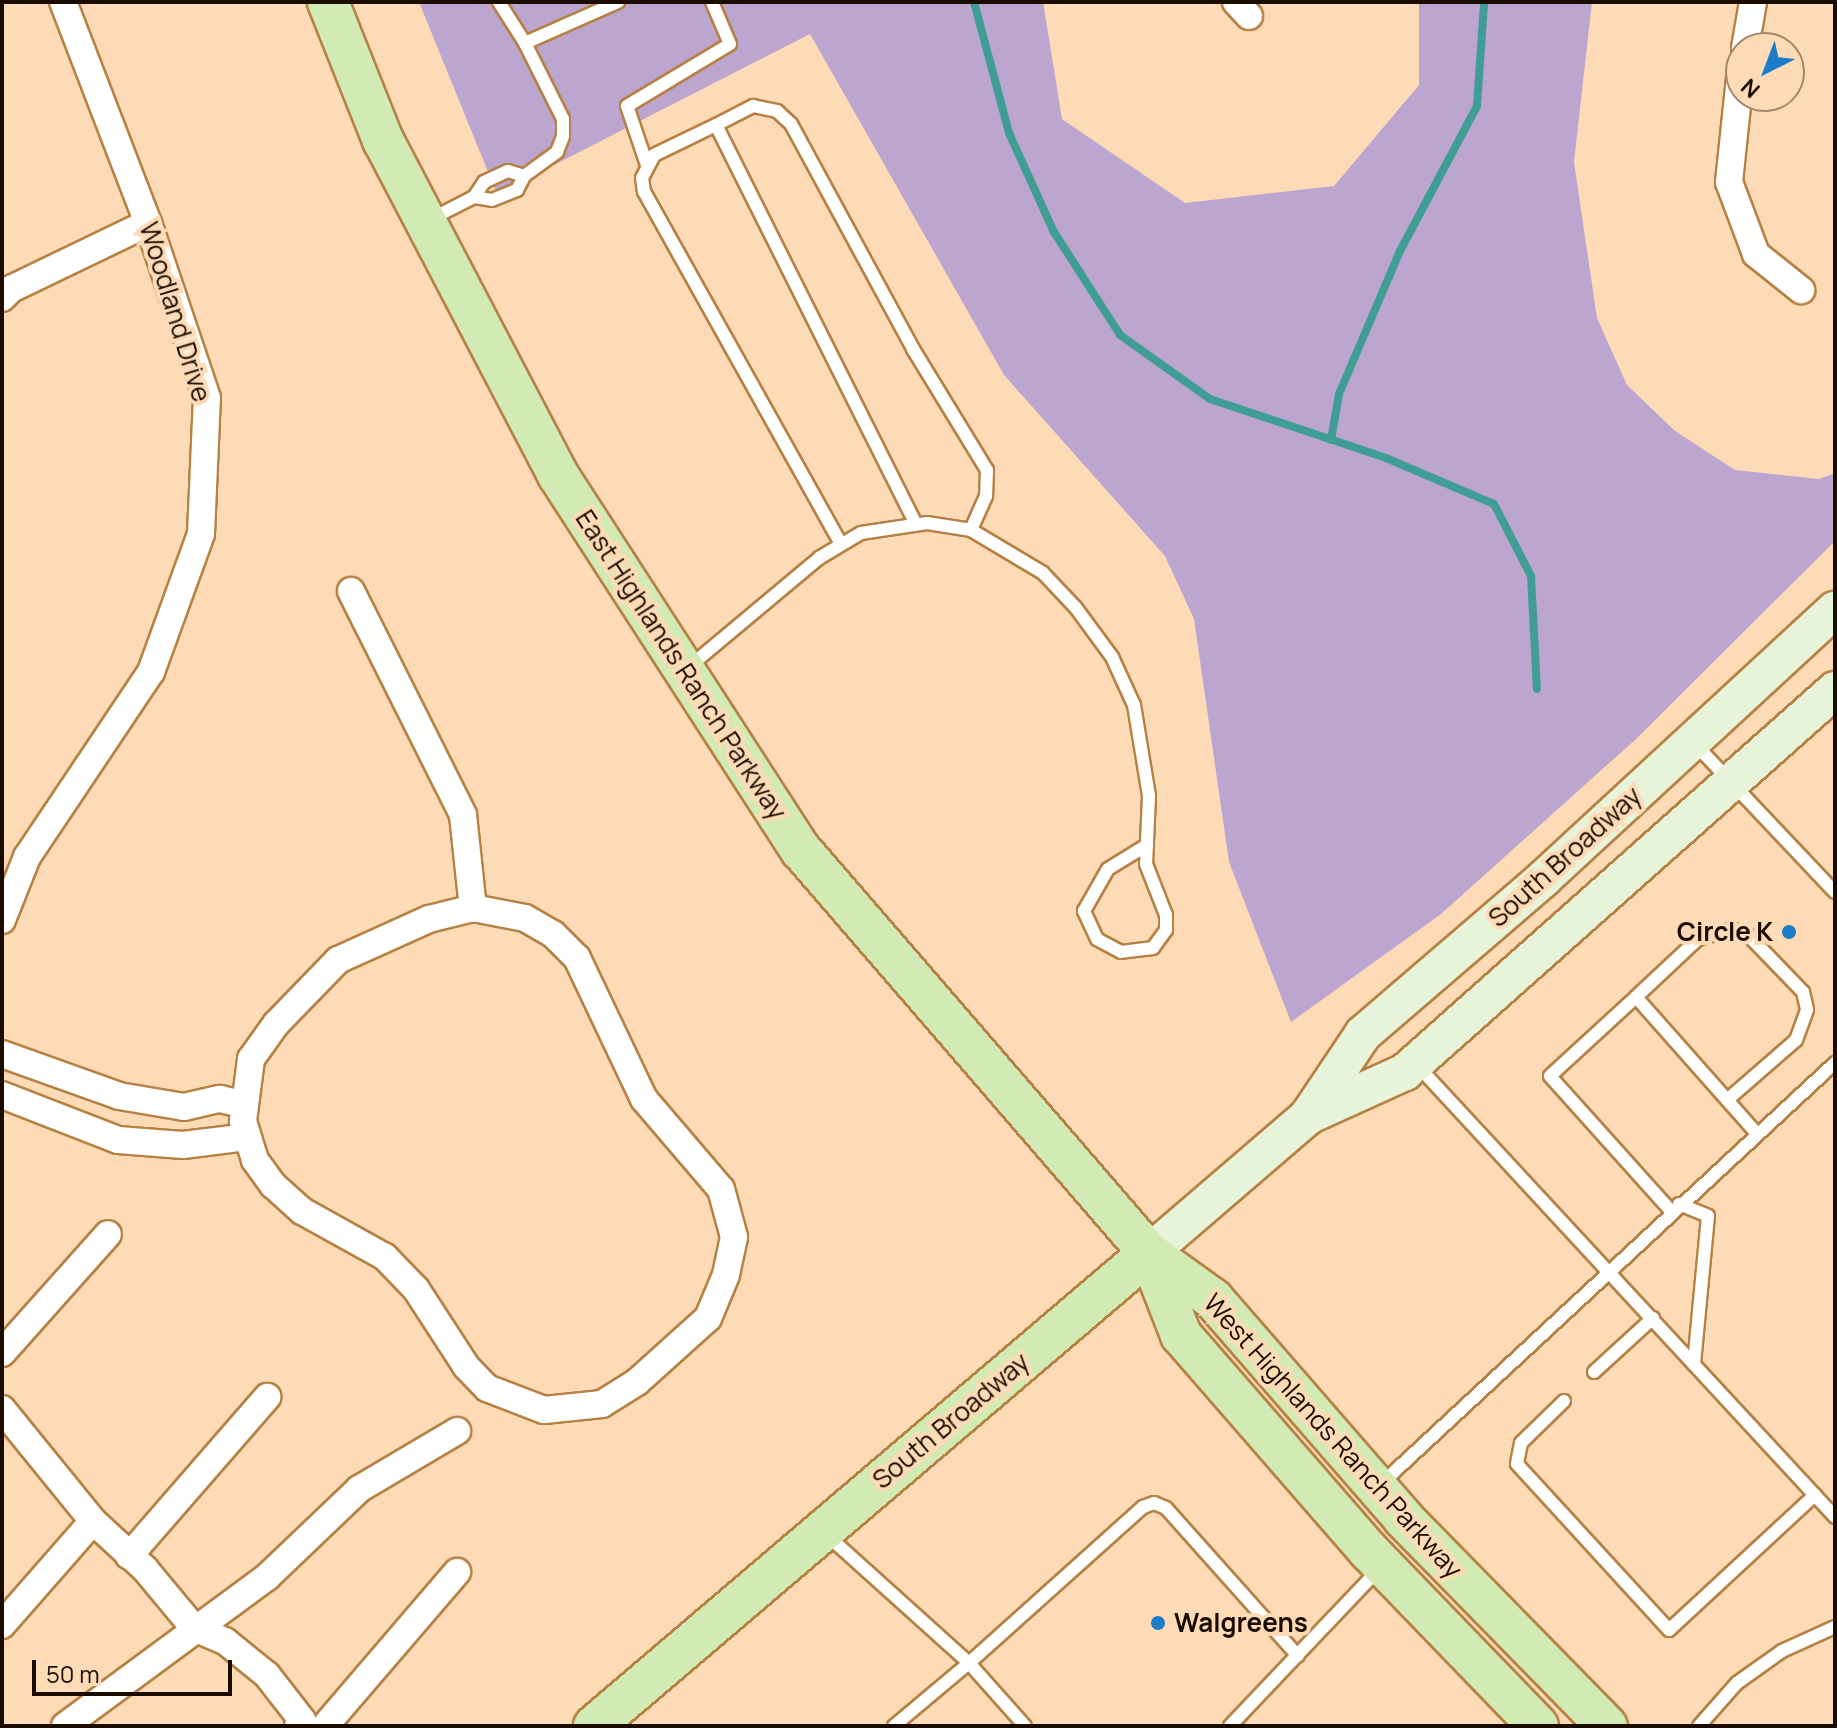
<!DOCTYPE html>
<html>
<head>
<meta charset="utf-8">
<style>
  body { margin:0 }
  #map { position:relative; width:1837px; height:1728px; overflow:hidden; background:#fedbb7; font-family:Manrope,sans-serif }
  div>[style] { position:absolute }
  .green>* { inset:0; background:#bca6d0 }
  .stream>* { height:8px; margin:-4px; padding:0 4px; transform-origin:4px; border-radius:4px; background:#409d96 }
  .roads { filter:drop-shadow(2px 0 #b68143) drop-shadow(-2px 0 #b68143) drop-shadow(0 2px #b68143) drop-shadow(0 -2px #b68143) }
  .lane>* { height:12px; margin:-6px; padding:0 6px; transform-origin:6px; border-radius:6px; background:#fff }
  .street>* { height:26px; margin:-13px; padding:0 13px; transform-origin:13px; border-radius:13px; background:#fff }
  .secondary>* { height:36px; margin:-18px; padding:0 18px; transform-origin:18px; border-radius:18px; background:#e8f4d9 }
  .primary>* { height:40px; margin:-20px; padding:0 20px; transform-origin:20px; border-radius:20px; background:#d2eab3 }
  .dots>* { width:22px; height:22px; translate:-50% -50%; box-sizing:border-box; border:4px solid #fedbb7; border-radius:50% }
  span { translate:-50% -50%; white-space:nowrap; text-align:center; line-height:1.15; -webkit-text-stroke:8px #fedbb7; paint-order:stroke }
  .street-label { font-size:26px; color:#1b0c00 }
  .poi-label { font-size:26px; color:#1b0c00; font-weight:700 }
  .right { translate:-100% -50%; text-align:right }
  .left { translate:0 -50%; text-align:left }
  .frame { position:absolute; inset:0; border:4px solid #1b0c00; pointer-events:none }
  .north { position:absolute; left:1725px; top:32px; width:80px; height:80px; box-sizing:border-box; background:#fedbb7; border:2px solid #a3886e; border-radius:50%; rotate:222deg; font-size:22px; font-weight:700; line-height:32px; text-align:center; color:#1b0c00 }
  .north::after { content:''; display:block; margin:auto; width:28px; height:36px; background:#1b7cc8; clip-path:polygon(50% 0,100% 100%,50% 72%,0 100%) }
  .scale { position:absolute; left:32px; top:1660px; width:200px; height:36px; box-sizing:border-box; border:4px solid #1b0c00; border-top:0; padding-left:10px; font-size:24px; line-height:28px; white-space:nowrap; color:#1b0c00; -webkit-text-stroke:6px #fedbb7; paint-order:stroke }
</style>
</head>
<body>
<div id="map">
  <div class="green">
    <div style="clip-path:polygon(419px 2px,1043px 2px,1062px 119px,1185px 203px,1334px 186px,1419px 85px,1419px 2px,1592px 2px,1574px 162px,1597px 318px,1627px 385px,1675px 431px,1735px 470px,1819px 479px,1835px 473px,1835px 541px,1636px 739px,1441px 914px,1291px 1022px,1229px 862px,1194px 619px,1165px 556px,1004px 375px,810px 34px,497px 194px)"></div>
  </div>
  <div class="stream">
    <div style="left:974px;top:2px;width:136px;rotate:75deg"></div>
    <div style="left:1009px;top:133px;width:109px;rotate:65.6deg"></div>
    <div style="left:1054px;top:232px;width:122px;rotate:57.3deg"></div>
    <div style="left:1120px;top:335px;width:110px;rotate:35.4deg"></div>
    <div style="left:1210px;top:399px;width:186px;rotate:18.5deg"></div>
    <div style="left:1386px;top:458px;width:117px;rotate:23.1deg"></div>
    <div style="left:1494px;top:504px;width:81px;rotate:62.8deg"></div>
    <div style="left:1531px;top:576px;width:113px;rotate:87deg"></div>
    <div style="left:1331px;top:440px;width:47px;rotate:-80.1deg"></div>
    <div style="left:1339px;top:394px;width:155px;rotate:-66.9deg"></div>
    <div style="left:1400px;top:251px;width:164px;rotate:-62deg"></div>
    <div style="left:1477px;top:106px;width:104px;rotate:-86.1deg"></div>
  </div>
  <div class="roads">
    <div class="lane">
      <div style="left:499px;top:2px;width:49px;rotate:57.6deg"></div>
      <div style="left:716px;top:125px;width:42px;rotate:-27.2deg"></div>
      <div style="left:753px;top:106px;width:25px;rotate:12deg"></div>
      <div style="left:777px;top:111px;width:19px;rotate:43deg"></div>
      <div style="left:791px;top:124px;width:256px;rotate:61.5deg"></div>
      <div style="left:913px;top:349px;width:142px;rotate:58.6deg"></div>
      <div style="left:987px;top:470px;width:26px;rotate:92deg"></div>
      <div style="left:986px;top:496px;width:37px;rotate:114deg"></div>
      <div style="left:647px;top:165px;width:62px;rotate:-108.7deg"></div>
      <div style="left:627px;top:106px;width:120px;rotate:-31deg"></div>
      <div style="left:730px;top:44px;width:46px;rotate:-113.2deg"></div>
      <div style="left:474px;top:197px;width:18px;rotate:9deg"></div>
      <div style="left:492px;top:200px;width:27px;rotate:-22deg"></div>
      <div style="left:517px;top:190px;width:16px;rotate:-63deg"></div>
      <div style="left:524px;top:176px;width:41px;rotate:-36deg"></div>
      <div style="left:557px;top:152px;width:17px;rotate:-69deg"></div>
      <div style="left:563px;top:136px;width:17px;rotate:-90deg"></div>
      <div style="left:563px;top:119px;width:85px;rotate:-116.6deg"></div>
      <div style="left:525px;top:43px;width:102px;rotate:-23.8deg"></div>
      <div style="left:431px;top:219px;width:48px;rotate:-27.1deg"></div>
      <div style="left:474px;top:197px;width:18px;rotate:-56deg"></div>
      <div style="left:484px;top:182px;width:26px;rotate:-25deg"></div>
      <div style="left:508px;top:171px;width:17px;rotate:17deg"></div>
      <div style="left:841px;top:544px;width:403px;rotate:-119.2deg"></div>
      <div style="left:644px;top:192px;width:14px;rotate:-98deg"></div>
      <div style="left:642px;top:178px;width:26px;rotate:-62deg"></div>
      <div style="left:654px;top:155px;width:69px;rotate:-25.8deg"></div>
      <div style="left:716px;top:125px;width:446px;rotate:63.4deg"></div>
      <div style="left:690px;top:666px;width:168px;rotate:-39.9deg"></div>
      <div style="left:819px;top:558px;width:49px;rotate:-30.8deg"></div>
      <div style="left:861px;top:533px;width:67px;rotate:-8.6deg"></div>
      <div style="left:927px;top:523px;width:45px;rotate:9deg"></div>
      <div style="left:971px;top:530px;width:84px;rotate:30.8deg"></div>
      <div style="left:1043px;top:573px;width:48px;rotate:46.7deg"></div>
      <div style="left:1076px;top:608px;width:61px;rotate:53.7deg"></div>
      <div style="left:1112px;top:657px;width:53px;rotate:65.4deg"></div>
      <div style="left:1134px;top:705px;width:92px;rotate:80.6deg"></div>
      <div style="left:1149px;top:796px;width:68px;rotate:92.5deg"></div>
      <div style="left:1146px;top:864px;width:55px;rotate:68.6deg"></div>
      <div style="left:1166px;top:915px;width:15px;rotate:90deg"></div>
      <div style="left:1166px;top:930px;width:22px;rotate:126deg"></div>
      <div style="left:1153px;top:948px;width:32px;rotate:173deg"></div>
      <div style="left:1121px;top:952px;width:27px;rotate:-152deg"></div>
      <div style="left:1097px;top:939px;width:31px;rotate:-115deg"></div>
      <div style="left:1084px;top:911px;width:48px;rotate:-60.3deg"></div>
      <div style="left:1108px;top:869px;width:46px;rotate:-31.6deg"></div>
      <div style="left:1694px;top:743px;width:205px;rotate:46.6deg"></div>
      <div style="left:1636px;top:997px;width:85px;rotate:-43.1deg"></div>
      <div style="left:1698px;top:939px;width:35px;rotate:-16deg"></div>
      <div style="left:1732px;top:929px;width:18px;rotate:22deg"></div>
      <div style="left:1749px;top:936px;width:78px;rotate:46deg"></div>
      <div style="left:1803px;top:992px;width:18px;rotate:77deg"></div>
      <div style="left:1807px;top:1010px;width:32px;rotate:110deg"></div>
      <div style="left:1796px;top:1040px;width:91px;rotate:139deg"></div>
      <div style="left:1416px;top:1064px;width:617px;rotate:47.23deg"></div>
      <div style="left:1679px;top:1204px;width:31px;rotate:22deg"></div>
      <div style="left:1708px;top:1216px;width:149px;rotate:95.4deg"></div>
      <div style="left:1671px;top:1211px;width:181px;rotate:-131.9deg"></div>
      <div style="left:1550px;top:1076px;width:117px;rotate:-42.6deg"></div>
      <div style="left:1636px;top:997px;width:183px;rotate:48.5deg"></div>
      <div style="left:1594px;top:1372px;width:80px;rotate:-42.5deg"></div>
      <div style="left:1564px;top:1401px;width:60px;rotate:135.7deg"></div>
      <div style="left:1521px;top:1443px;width:21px;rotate:101deg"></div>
      <div style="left:1517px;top:1464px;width:225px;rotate:47.5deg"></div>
      <div style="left:1669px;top:1630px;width:199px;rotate:-42.8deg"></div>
      <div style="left:1382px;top:1483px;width:618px;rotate:-42.84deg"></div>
      <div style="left:828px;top:1536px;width:190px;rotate:42deg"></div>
      <div style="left:969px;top:1663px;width:98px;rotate:140deg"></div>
      <div style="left:1025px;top:1726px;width:84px;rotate:-131.6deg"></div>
      <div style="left:969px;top:1663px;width:234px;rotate:-41.9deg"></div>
      <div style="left:1143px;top:1507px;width:12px;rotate:-20deg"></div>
      <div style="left:1154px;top:1503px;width:13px;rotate:23deg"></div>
      <div style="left:1166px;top:1508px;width:198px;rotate:48.3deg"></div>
      <div style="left:1230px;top:1726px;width:216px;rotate:-46.5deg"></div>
      <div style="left:1699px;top:1726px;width:57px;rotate:-48.5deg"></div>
      <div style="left:1737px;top:1683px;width:55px;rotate:-35.4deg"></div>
      <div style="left:1782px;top:1651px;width:58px;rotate:-24.4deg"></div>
    </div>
    <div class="street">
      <div style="left:1236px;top:2px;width:19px;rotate:47deg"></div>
      <div style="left:1745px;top:48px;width:47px;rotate:-80.1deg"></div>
      <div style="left:1741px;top:68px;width:115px;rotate:96deg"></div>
      <div style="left:1729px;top:182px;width:77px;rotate:69.4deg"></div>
      <div style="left:1756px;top:254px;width:58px;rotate:38.7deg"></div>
      <div style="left:2px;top:298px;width:13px;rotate:-45deg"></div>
      <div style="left:11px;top:289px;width:152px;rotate:-25.7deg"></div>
      <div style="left:351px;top:591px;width:250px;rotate:63.4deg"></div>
      <div style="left:463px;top:815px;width:94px;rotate:83.9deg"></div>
      <div style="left:473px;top:908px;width:53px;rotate:10.9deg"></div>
      <div style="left:525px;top:918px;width:32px;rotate:30deg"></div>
      <div style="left:553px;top:934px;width:34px;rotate:45deg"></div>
      <div style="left:577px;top:958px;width:156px;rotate:64.6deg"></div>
      <div style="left:644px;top:1099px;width:118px;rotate:49.5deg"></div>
      <div style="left:721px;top:1189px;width:50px;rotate:74.8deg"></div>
      <div style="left:734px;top:1237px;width:39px;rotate:102deg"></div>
      <div style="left:726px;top:1275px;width:47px;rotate:112.7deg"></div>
      <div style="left:708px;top:1318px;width:96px;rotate:138deg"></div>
      <div style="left:637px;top:1382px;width:41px;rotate:147.8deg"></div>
      <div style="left:602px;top:1404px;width:58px;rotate:174.1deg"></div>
      <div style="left:544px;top:1410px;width:61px;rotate:-158.9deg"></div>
      <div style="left:487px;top:1388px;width:30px;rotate:-134deg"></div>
      <div style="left:466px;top:1366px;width:92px;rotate:-123deg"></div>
      <div style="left:416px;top:1289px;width:45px;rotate:-134.1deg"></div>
      <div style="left:385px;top:1257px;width:95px;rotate:-151deg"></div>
      <div style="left:302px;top:1211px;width:39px;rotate:-138deg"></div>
      <div style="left:273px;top:1185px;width:31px;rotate:-126deg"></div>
      <div style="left:255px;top:1160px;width:41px;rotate:-107.1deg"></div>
      <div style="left:243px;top:1121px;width:63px;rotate:-82.6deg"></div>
      <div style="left:251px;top:1059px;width:43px;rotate:-54.5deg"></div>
      <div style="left:276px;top:1024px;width:89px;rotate:-45.9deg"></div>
      <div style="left:338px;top:960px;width:100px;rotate:-24.3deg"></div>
      <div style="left:429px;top:919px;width:45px;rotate:-14deg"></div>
      <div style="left:2px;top:920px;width:68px;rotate:-68.4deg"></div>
      <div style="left:27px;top:857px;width:223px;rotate:-56.2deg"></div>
      <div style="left:151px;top:672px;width:147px;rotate:-70.1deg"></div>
      <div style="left:201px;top:534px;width:136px;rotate:-87.5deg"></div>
      <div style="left:207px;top:398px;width:185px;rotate:-108.6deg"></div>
      <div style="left:148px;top:223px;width:237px;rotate:-111deg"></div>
      <div style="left:2px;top:1054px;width:124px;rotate:19.7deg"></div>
      <div style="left:119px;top:1096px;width:66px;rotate:9.6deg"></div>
      <div style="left:184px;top:1107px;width:37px;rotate:-13deg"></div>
      <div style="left:220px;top:1099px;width:23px;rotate:13deg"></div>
      <div style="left:2px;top:1095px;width:124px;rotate:21.2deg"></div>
      <div style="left:118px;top:1140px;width:65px;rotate:4.4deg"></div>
      <div style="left:183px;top:1145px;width:64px;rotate:-7.1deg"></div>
      <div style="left:2px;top:1353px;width:159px;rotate:-48.3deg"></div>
      <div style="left:2px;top:1409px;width:144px;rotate:50.9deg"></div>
      <div style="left:93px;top:1521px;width:71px;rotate:42.7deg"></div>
      <div style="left:145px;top:1569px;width:77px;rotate:50.3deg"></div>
      <div style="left:194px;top:1628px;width:34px;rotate:23deg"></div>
      <div style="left:225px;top:1641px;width:54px;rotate:39deg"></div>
      <div style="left:267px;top:1675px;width:57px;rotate:52.1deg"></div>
      <div style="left:302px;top:1720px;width:7px;rotate:124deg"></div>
      <div style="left:129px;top:1556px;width:211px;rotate:-49deg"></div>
      <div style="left:2px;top:1625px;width:138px;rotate:-48.8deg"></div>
      <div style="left:65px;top:1726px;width:251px;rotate:-36.4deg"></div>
      <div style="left:267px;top:1577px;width:127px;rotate:-43.7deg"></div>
      <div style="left:359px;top:1489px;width:114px;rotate:-30.6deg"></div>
      <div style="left:325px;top:1726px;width:203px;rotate:-49.4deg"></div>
    </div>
    <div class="secondary">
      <div style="left:1308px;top:1116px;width:107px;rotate:-24.4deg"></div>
      <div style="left:1405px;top:1072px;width:575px;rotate:-41.62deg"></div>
      <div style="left:1149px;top:1253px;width:210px;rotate:-40.7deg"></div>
      <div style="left:1308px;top:1116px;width:99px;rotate:-56.1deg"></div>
      <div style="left:1363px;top:1034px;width:238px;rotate:-40.7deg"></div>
      <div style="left:1543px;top:879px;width:397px;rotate:-42.7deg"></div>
    </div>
    <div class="primary">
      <div style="left:328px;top:2px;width:149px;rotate:68.3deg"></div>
      <div style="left:383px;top:140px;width:378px;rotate:62.4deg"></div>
      <div style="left:558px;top:475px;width:447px;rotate:57.1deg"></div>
      <div style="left:801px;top:850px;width:532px;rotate:49.19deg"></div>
      <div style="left:1149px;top:1253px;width:79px;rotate:35.7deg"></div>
      <div style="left:1213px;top:1299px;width:291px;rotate:49deg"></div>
      <div style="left:1404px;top:1519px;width:290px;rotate:45.6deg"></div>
      <div style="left:1149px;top:1253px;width:88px;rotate:68.7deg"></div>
      <div style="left:1181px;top:1335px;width:286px;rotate:49deg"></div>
      <div style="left:1369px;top:1551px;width:243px;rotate:46deg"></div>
      <div style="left:594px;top:1726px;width:729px;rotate:-40.44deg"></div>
    </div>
  </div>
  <div class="dots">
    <div style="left:1789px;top:932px;background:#1b7cc8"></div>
    <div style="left:1158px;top:1623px;background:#1b7cc8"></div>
  </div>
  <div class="street-label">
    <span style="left:175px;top:312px;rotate:73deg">Woodland Drive</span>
    <span style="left:681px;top:665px;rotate:57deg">East Highlands Ranch Parkway</span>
    <span style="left:1565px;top:857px;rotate:-42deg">South Broadway</span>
    <span style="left:951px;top:1421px;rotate:-40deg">South Broadway</span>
    <span style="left:1333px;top:1436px;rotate:48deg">West Highlands Ranch Parkway</span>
  </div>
  <div class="poi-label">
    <span class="right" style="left:1773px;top:932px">Circle K</span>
    <span class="left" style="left:1174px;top:1623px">Walgreens</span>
  </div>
  <div class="frame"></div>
  <div class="north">N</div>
  <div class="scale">50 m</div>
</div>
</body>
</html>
